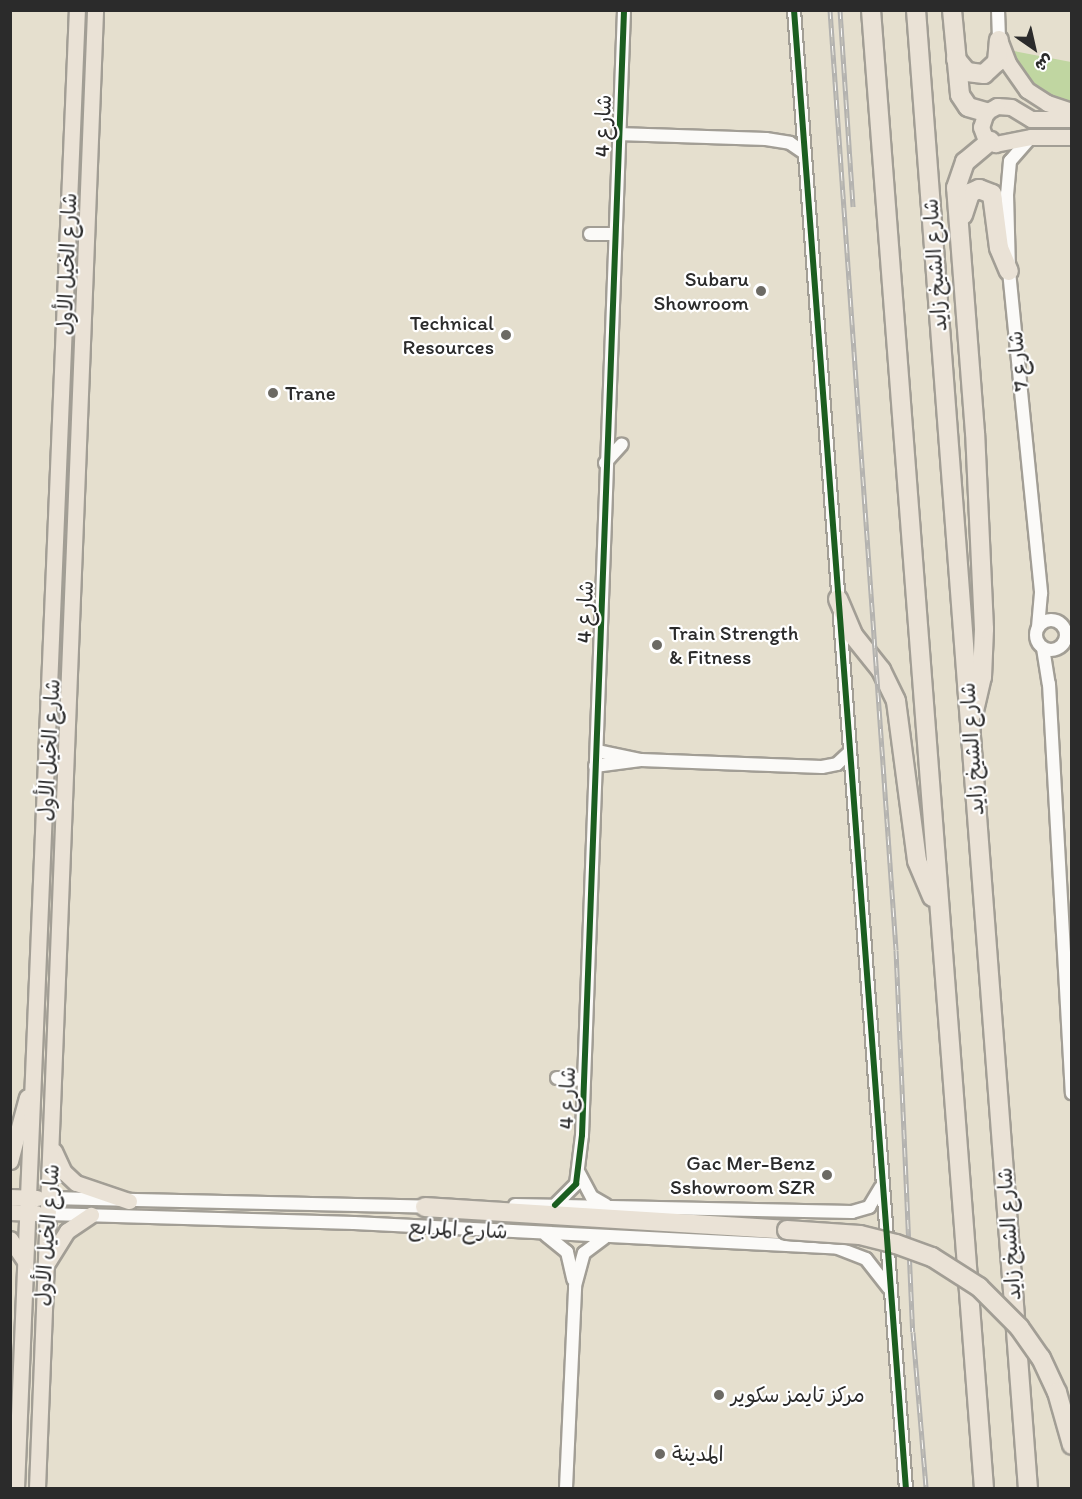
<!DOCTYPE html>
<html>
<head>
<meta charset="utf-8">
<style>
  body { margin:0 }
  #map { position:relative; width:1082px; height:1499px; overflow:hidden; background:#e5dfce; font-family:Itim,"Playpen Sans Arabic",sans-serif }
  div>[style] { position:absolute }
  .green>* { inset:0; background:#c0d6a1 }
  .roads { filter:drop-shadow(2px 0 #a29e95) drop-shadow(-2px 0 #a29e95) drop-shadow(0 2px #a29e95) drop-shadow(0 -2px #a29e95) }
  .minor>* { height:12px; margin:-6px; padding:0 6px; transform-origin:6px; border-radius:6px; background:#fbfaf8 }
  .minor>.ring { margin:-6px; padding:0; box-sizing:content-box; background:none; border:12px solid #fbfaf8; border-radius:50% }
  .major>* { height:15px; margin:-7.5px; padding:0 7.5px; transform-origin:7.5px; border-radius:7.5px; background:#eae2d6 }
  .highway>* { height:18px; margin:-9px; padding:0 9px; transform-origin:9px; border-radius:9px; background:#eae2d6 }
  .rail>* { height:5px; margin-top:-2.5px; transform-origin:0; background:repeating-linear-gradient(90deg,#fff 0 9px,#b3b2af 0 18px); box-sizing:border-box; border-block:2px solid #b3b2af }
  .bridges { filter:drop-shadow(2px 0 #a29e95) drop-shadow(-2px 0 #a29e95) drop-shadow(0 2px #a29e95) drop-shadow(0 -2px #a29e95) }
  .highway-bridge>* { height:18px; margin:-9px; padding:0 9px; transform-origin:9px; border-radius:9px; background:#eae2d6 }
  .cycleway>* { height:6px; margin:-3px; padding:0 3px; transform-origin:3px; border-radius:3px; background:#1b5e20 }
  .dots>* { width:16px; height:16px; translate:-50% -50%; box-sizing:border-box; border:3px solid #fff; border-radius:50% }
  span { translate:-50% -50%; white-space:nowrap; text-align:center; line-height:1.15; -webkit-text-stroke:4.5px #fff; paint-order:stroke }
  .street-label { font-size:21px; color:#2b2b2b }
  .poi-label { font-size:21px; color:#2b2b2b }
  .right { translate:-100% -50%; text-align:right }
  .left { translate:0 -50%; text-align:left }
  .frame { position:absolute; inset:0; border:12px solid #2b2b2b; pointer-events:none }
  .north { position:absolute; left:1004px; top:18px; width:60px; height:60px; -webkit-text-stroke:4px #fff; paint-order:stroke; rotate:146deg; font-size:16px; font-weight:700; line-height:24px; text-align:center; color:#2b2b2b }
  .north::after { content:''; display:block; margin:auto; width:21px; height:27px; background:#2b2b2b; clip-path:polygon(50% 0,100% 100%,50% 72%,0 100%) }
</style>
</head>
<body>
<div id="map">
  <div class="green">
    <div style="clip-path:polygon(1014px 51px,1071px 62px,1071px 105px,1034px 88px,1016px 61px)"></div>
  </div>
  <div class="roads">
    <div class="minor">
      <div style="left:794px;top:10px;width:1482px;rotate:85.67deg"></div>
      <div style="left:998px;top:10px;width:30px;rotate:88deg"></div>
      <div style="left:618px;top:134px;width:148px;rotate:1.9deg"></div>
      <div style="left:766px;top:139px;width:24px;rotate:9deg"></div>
      <div style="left:790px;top:143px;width:16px;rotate:35deg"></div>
      <div style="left:1031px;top:137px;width:32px;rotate:131deg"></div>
      <div style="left:1010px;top:161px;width:33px;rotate:95deg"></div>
      <div style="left:1007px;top:194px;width:77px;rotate:88.5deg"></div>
      <div style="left:1009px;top:271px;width:324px;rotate:84.3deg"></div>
      <div style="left:1041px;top:593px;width:34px;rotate:95deg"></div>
      <div style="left:590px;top:234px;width:25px"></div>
      <div style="left:605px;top:463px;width:25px;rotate:-48deg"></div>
      <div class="ring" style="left:1036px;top:620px;width:18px;height:18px"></div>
      <div style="left:1043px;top:648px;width:36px;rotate:81deg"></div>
      <div style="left:1049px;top:684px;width:410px;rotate:86.8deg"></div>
      <div style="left:597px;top:751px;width:45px;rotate:11.6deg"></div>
      <div style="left:641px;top:760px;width:181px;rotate:2.2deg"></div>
      <div style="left:822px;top:767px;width:15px;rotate:-11deg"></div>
      <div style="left:837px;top:764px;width:18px;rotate:-43deg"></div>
      <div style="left:595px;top:766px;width:46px;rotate:-7.4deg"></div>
      <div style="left:557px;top:1078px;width:27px;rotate:2deg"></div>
      <div style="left:579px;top:1173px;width:27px;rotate:62deg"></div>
      <div style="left:592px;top:1197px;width:16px;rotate:30deg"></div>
      <div style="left:49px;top:1198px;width:383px;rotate:1.3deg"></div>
      <div style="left:515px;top:1205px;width:337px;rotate:1.2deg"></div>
      <div style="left:852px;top:1212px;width:18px;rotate:-16deg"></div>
      <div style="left:869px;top:1207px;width:23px;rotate:-59deg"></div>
      <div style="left:555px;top:1205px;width:30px;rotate:-45deg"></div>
      <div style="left:576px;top:1184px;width:49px;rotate:-83deg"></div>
      <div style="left:582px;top:1135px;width:1126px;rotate:-87.86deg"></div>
      <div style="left:48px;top:1214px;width:306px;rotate:1.7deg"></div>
      <div style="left:354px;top:1223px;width:482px;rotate:2.9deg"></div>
      <div style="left:835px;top:1247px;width:33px;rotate:21deg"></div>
      <div style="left:866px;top:1259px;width:37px;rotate:52deg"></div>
      <div style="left:546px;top:1235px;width:27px;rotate:39deg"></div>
      <div style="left:567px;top:1252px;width:28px;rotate:77deg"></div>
      <div style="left:566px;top:1488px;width:202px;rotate:-87.4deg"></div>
      <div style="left:575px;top:1286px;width:34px;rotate:-75deg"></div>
      <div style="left:584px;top:1253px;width:25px;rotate:-37deg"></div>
    </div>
    <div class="major">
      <div style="left:1000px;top:42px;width:22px;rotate:69deg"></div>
      <div style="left:1008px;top:63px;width:33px;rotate:55deg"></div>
      <div style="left:1027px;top:90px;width:24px;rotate:33deg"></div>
      <div style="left:1047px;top:103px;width:26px;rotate:18deg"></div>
      <div style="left:1072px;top:119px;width:41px;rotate:180deg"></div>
      <div style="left:1031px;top:119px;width:23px;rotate:-149deg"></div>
      <div style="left:1011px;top:107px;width:14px;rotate:-176deg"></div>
      <div style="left:997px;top:106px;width:13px;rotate:151deg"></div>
      <div style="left:986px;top:112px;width:16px;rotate:108deg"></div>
      <div style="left:981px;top:127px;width:12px;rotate:70deg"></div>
      <div style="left:985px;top:138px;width:12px;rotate:31deg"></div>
      <div style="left:995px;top:144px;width:37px;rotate:-11deg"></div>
      <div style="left:1031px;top:137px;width:41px"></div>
      <div style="left:54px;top:1151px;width:23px;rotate:65deg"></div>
      <div style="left:64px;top:1172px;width:16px;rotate:43deg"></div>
      <div style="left:76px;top:1183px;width:56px;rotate:18.8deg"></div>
      <div style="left:10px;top:1161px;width:66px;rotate:-75.1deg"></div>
      <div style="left:10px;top:1197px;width:27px;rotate:2deg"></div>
      <div style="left:10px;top:1212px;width:26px;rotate:2deg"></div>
      <div style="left:10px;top:1239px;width:27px;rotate:56deg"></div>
      <div style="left:47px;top:1263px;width:38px;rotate:-58deg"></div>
      <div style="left:67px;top:1231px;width:29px;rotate:-34deg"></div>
      <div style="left:16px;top:1488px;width:1479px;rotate:-87.64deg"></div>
      <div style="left:37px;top:1488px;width:1479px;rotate:-87.75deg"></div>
    </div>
    <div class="highway">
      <div style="left:871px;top:10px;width:1482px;rotate:85.63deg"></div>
      <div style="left:916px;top:10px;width:1482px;rotate:85.67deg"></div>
      <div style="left:952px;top:10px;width:85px;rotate:84.6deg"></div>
      <div style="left:960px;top:95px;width:14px;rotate:56deg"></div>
      <div style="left:968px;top:107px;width:19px;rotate:16deg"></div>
      <div style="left:956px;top:59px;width:17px;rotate:50deg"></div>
      <div style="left:967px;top:72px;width:17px;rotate:7deg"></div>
      <div style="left:984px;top:74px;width:18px;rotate:-43deg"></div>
      <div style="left:997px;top:62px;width:22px;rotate:-85deg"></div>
      <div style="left:963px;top:215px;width:23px;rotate:-72deg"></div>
      <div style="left:970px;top:193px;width:10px;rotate:-24deg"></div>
      <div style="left:979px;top:189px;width:14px;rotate:21deg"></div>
      <div style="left:992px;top:194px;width:54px;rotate:82.6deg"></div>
      <div style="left:999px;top:248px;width:25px;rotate:67deg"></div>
      <div style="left:838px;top:599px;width:39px;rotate:67deg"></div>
      <div style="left:853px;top:635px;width:45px;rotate:51.3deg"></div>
      <div style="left:881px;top:670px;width:34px;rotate:64deg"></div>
      <div style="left:896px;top:701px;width:161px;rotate:82.5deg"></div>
      <div style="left:917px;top:861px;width:39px;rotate:67deg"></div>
      <div style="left:974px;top:711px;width:35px;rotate:-77deg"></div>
      <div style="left:982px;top:677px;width:48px;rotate:-87.6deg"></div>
      <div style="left:984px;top:629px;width:196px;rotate:-92.6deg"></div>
      <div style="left:975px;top:433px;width:246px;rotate:-94.4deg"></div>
      <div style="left:956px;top:188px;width:28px;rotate:-71deg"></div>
      <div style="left:965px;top:162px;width:33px;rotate:-40deg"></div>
      <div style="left:425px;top:1207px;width:363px;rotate:3.6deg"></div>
    </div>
  </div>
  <div class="rail">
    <div style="left:830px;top:10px;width:942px;rotate:85.98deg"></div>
    <div style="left:896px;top:950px;width:382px;rotate:87.5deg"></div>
    <div style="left:913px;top:1332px;width:157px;rotate:85.2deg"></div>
    <div style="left:840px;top:10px;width:197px;rotate:86.2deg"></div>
  </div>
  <div class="bridges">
    <div class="highway-bridge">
      <div style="left:787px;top:1230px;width:73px;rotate:3.9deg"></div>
      <div style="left:860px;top:1235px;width:37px;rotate:14deg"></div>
      <div style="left:896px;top:1244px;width:38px;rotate:20deg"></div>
      <div style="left:932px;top:1257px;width:56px;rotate:32.6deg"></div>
      <div style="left:979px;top:1287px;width:57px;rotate:45deg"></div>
      <div style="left:1019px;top:1327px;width:38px;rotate:55deg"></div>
      <div style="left:1041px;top:1358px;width:38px;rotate:65deg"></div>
      <div style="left:1057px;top:1392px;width:55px;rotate:74.2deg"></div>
    </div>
  </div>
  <div class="cycleway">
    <div style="left:794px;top:10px;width:1482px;rotate:85.67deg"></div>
    <div style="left:555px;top:1205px;width:30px;rotate:-45deg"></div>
    <div style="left:576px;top:1184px;width:49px;rotate:-83deg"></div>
    <div style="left:582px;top:1135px;width:1126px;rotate:-87.86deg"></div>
  </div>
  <div class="dots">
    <div style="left:761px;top:291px;background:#6c6a64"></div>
    <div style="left:506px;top:335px;background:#6c6a64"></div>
    <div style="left:273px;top:393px;background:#6c6a64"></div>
    <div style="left:657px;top:645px;background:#6c6a64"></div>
    <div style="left:827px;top:1175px;background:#6c6a64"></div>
    <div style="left:719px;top:1395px;background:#6c6a64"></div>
    <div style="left:660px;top:1454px;background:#6c6a64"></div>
  </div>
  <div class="street-label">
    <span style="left:603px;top:126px;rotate:-88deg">شارع 4</span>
    <span style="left:67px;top:264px;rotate:-88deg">شارع الخيل الأول</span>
    <span style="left:935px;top:265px;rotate:-94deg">شارع الشيخ زايد</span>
    <span style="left:1018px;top:361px;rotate:-96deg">شارع 7</span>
    <span style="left:585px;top:612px;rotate:-88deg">شارع 4</span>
    <span style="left:972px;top:749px;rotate:-94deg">شارع الشيخ زايد</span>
    <span style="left:49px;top:750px;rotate:-87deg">شارع الخيل الأول</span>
    <span style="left:567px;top:1098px;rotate:-88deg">شارع 4</span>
    <span style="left:458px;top:1229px;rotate:3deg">شارع المرابع</span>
    <span style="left:1009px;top:1234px;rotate:-94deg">شارع الشيخ زايد</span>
    <span style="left:47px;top:1235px;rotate:-86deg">شارع الخيل الأول</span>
  </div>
  <div class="poi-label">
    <span class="right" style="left:749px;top:291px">Subaru<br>Showroom</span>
    <span class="right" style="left:494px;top:335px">Technical<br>Resources</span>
    <span class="left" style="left:285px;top:393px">Trane</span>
    <span class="left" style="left:669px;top:645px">Train Strength<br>&amp; Fitness</span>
    <span class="right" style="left:815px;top:1175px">Gac Mer-Benz<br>Sshowroom SZR</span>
    <span class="left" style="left:731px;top:1395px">مركز تايمز سكوير</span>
    <span class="left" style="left:672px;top:1454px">المدينة</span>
  </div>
  <div class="frame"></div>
  <div class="north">ش</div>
</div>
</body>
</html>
